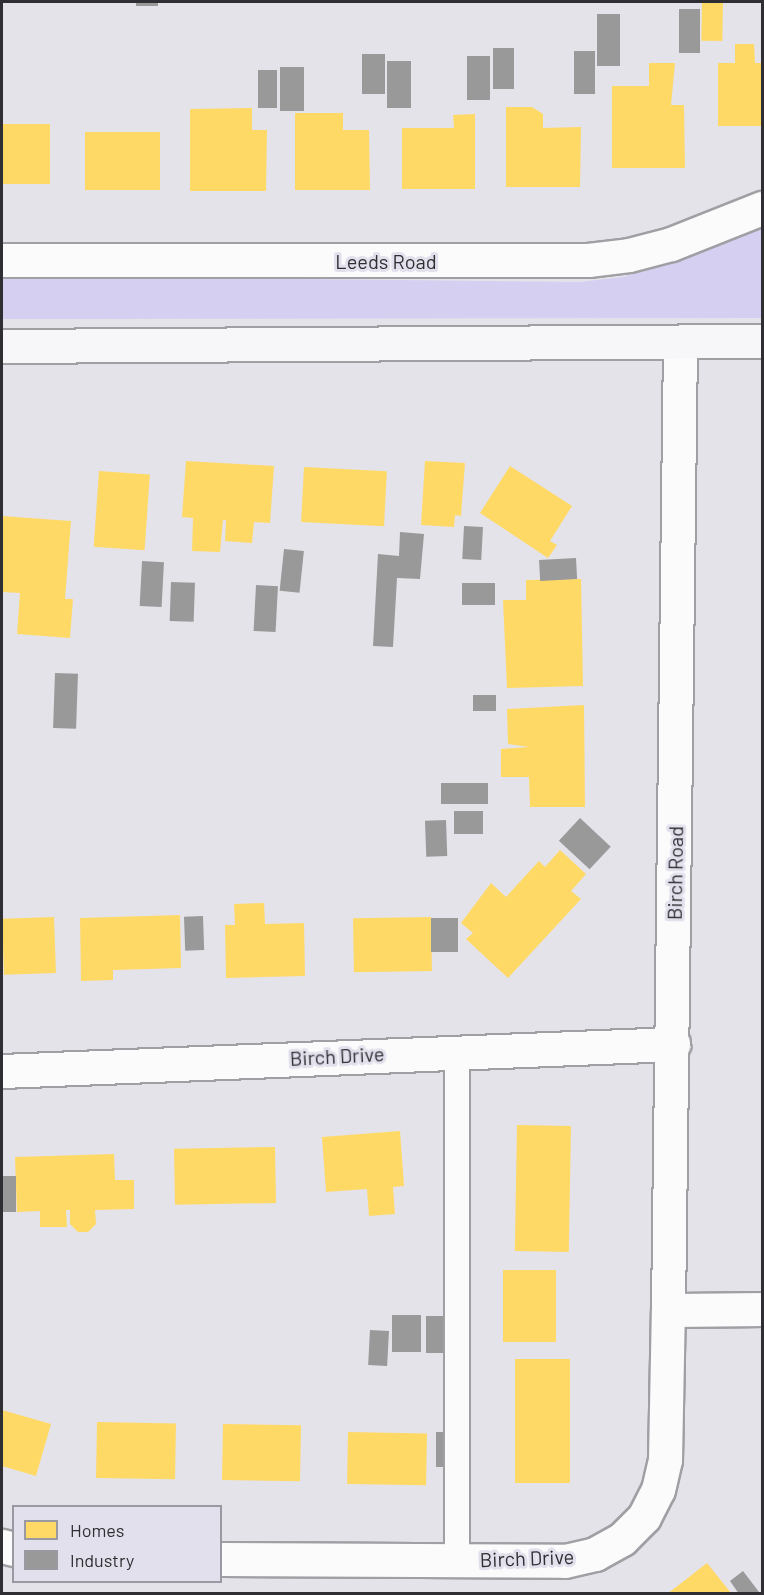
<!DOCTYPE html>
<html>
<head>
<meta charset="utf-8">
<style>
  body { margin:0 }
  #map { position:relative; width:764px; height:1595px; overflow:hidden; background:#e4e3e9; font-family:Barlow,sans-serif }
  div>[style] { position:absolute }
  .green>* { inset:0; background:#d5cff1 }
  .homes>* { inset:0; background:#ffd966; transform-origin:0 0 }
  .industry>* { inset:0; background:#999; transform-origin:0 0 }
  .roads { filter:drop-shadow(2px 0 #a09fa4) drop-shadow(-2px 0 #a09fa4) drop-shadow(0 2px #a09fa4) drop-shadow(0 -2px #a09fa4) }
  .service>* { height:24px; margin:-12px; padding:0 12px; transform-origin:12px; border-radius:12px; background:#fbfbfc }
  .minor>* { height:33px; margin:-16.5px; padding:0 16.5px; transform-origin:16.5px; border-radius:16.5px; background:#fbfbfc }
  .secondary>* { height:33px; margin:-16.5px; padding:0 16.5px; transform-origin:16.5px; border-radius:16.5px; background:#f7f7f9 }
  span { translate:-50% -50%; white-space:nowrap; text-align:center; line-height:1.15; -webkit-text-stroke:6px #e2e0ec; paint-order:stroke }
  .street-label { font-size:20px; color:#2f2e33 }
  .frame { position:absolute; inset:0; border:3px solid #2f2e33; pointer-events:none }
  .legend { position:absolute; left:12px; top:1505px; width:210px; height:78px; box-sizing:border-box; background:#e2e0ec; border:2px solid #9a99a2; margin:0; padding:8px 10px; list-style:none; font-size:18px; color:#2f2e33 }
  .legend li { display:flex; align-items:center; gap:12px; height:30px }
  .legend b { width:30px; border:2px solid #9a99a2 }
</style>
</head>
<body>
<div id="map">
  <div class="green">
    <div style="clip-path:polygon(762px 228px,762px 318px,2px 319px,2px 276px,580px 282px,622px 277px,663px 266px)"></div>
  </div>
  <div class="homes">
    <div style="left:723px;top:2px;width:39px;height:21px;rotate:91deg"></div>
    <div style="clip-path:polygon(735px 44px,754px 44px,755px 63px,762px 63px,762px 126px,718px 126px,718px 63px,735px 63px)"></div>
    <div style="clip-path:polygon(649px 63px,675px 63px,671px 105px,684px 105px,685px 168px,612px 168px,612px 86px,649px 86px)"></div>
    <div style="clip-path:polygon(506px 107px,532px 107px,543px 114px,543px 128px,581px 127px,580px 187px,506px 187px)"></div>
    <div style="clip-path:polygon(252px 108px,252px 130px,267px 130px,266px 191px,190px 191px,190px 109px)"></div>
    <div style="clip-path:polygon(295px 113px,343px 113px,343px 130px,369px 130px,370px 190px,295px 190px)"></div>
    <div style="clip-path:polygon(475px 114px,475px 189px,402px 189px,402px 128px,454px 128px,453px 115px)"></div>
    <div style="left:2px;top:124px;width:48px;height:60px"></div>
    <div style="left:85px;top:132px;width:75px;height:58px"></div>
    <div style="clip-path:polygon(186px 461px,274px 466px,270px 523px,254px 522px,252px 543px,225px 541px,226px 520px,223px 520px,220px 552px,192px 551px,193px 518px,182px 517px)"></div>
    <div style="clip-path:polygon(425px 461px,465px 463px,461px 516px,455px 515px,454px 527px,421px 525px)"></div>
    <div style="clip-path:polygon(510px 466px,572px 506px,550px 541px,557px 545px,548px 558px,480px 513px)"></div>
    <div style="left:304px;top:467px;width:83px;height:55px;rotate:3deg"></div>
    <div style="left:99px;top:471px;width:51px;height:76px;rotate:4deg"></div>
    <div style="clip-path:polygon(2px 516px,71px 521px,65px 599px,73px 599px,70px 638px,17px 634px,20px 593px,2px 592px)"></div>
    <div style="clip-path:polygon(581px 579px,583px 686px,507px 688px,503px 600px,526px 600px,526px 580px)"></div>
    <div style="clip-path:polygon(584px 705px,585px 807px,530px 807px,529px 777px,501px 777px,501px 749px,529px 747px,508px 744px,507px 709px)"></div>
    <div style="clip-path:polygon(560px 850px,586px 874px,571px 891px,581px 899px,508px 978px,466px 939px,473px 933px,461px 923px,491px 883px,506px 897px,539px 861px,545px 867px)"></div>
    <div style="clip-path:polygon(264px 903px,265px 924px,304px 923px,305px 976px,226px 978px,225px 925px,235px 925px,234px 904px)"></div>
    <div style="clip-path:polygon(180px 915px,181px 968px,113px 970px,113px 980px,81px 981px,80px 918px)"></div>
    <div style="left:54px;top:917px;width:56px;height:52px;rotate:88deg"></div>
    <div style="left:431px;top:917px;width:54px;height:78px;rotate:89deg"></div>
    <div style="left:517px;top:1125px;width:54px;height:126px;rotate:1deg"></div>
    <div style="clip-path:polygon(400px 1131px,404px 1186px,393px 1187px,395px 1214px,369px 1216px,367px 1189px,326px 1192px,322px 1137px)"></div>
    <div style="left:275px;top:1147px;width:56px;height:101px;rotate:89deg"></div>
    <div style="clip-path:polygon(114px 1154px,115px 1180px,134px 1180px,134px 1209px,95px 1210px,96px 1224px,88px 1232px,78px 1232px,70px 1224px,70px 1210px,66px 1210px,67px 1227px,40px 1227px,40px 1211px,17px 1212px,15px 1157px)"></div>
    <div style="left:503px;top:1270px;width:53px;height:72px"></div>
    <div style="left:515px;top:1359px;width:55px;height:124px"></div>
    <div style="clip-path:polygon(2px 1410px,51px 1424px,36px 1476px,2px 1466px)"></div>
    <div style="left:97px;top:1422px;width:79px;height:56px;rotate:1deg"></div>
    <div style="left:223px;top:1424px;width:78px;height:56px;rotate:1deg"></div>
    <div style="left:348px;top:1432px;width:79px;height:52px;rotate:1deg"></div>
    <div style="clip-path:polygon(707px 1563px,731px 1593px,667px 1593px,671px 1591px)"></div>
  </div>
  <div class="industry">
    <div style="left:136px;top:2px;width:22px;height:4px"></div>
    <div style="left:679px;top:9px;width:21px;height:44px"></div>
    <div style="left:597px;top:14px;width:23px;height:52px"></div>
    <div style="left:493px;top:48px;width:21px;height:41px"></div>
    <div style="left:574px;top:51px;width:21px;height:43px"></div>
    <div style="left:362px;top:54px;width:23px;height:40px"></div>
    <div style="left:467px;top:56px;width:23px;height:44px"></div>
    <div style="left:387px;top:61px;width:24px;height:47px"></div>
    <div style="left:280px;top:67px;width:24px;height:44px"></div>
    <div style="left:258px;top:70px;width:19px;height:38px"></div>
    <div style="left:464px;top:526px;width:19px;height:33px;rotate:3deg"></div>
    <div style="clip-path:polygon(400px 532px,424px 534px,420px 579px,397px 578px,393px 647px,373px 646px,378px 554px,399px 556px)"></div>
    <div style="left:284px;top:549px;width:20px;height:42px;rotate:6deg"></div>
    <div style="left:576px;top:558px;width:21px;height:37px;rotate:87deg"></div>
    <div style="left:142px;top:561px;width:22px;height:45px;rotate:3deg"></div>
    <div style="left:171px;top:582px;width:24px;height:39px;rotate:2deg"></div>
    <div style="left:495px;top:583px;width:22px;height:33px;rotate:90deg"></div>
    <div style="left:256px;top:585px;width:22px;height:46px;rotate:3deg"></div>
    <div style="left:55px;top:673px;width:23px;height:55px;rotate:2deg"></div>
    <div style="left:473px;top:695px;width:23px;height:16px"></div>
    <div style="left:441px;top:783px;width:47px;height:21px"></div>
    <div style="left:454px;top:811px;width:29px;height:23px"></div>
    <div style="left:580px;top:818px;width:42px;height:31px;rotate:43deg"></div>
    <div style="left:446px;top:820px;width:36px;height:21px;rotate:88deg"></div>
    <div style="left:203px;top:916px;width:34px;height:19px;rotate:88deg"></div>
    <div style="left:431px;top:918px;width:27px;height:34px"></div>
    <div style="left:2px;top:1176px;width:14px;height:36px"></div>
    <div style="left:392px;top:1315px;width:29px;height:37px"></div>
    <div style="left:426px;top:1316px;width:25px;height:37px"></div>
    <div style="left:370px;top:1330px;width:19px;height:35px;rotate:3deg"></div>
    <div style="left:436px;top:1432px;width:15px;height:35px"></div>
    <div style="clip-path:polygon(743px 1571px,759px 1592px,758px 1594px,739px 1594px,730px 1581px)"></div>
  </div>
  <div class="roads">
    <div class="service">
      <div style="left:457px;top:1560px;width:509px;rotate:-90deg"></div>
    </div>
    <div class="minor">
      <div style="left:2px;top:260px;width:586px"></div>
      <div style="left:588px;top:260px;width:41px;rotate:-7deg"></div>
      <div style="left:629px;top:255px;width:43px;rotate:-14.7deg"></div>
      <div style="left:671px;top:244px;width:98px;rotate:-21.6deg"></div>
      <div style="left:680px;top:342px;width:968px;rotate:90.71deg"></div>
      <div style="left:668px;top:1310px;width:94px;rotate:-0.6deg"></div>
      <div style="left:2px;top:1071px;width:672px;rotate:-2.3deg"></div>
      <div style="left:2px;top:1546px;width:12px;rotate:14deg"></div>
      <div style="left:220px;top:1559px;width:345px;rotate:0.3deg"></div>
      <div style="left:565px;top:1561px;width:31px;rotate:-13deg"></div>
      <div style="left:595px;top:1554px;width:31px;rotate:-29deg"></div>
      <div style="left:622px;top:1539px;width:31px;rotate:-45deg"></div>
      <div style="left:644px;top:1517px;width:30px;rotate:-63deg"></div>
      <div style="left:658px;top:1490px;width:31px;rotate:-77deg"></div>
      <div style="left:665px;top:1460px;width:150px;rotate:-88.9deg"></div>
    </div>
    <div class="secondary">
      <div style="left:2px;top:346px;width:760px;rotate:-0.38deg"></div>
    </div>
  </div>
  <div class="street-label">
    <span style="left:386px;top:261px">Leeds Road</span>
    <span style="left:675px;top:873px;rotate:-89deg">Birch Road</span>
    <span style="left:337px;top:1056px;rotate:-3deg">Birch Drive</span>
    <span style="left:527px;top:1558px;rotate:-2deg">Birch Drive</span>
  </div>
  <div class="frame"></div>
  <ul class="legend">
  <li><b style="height:16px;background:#ffd966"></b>Homes</li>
  <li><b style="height:16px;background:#999"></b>Industry</li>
  </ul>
</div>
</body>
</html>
